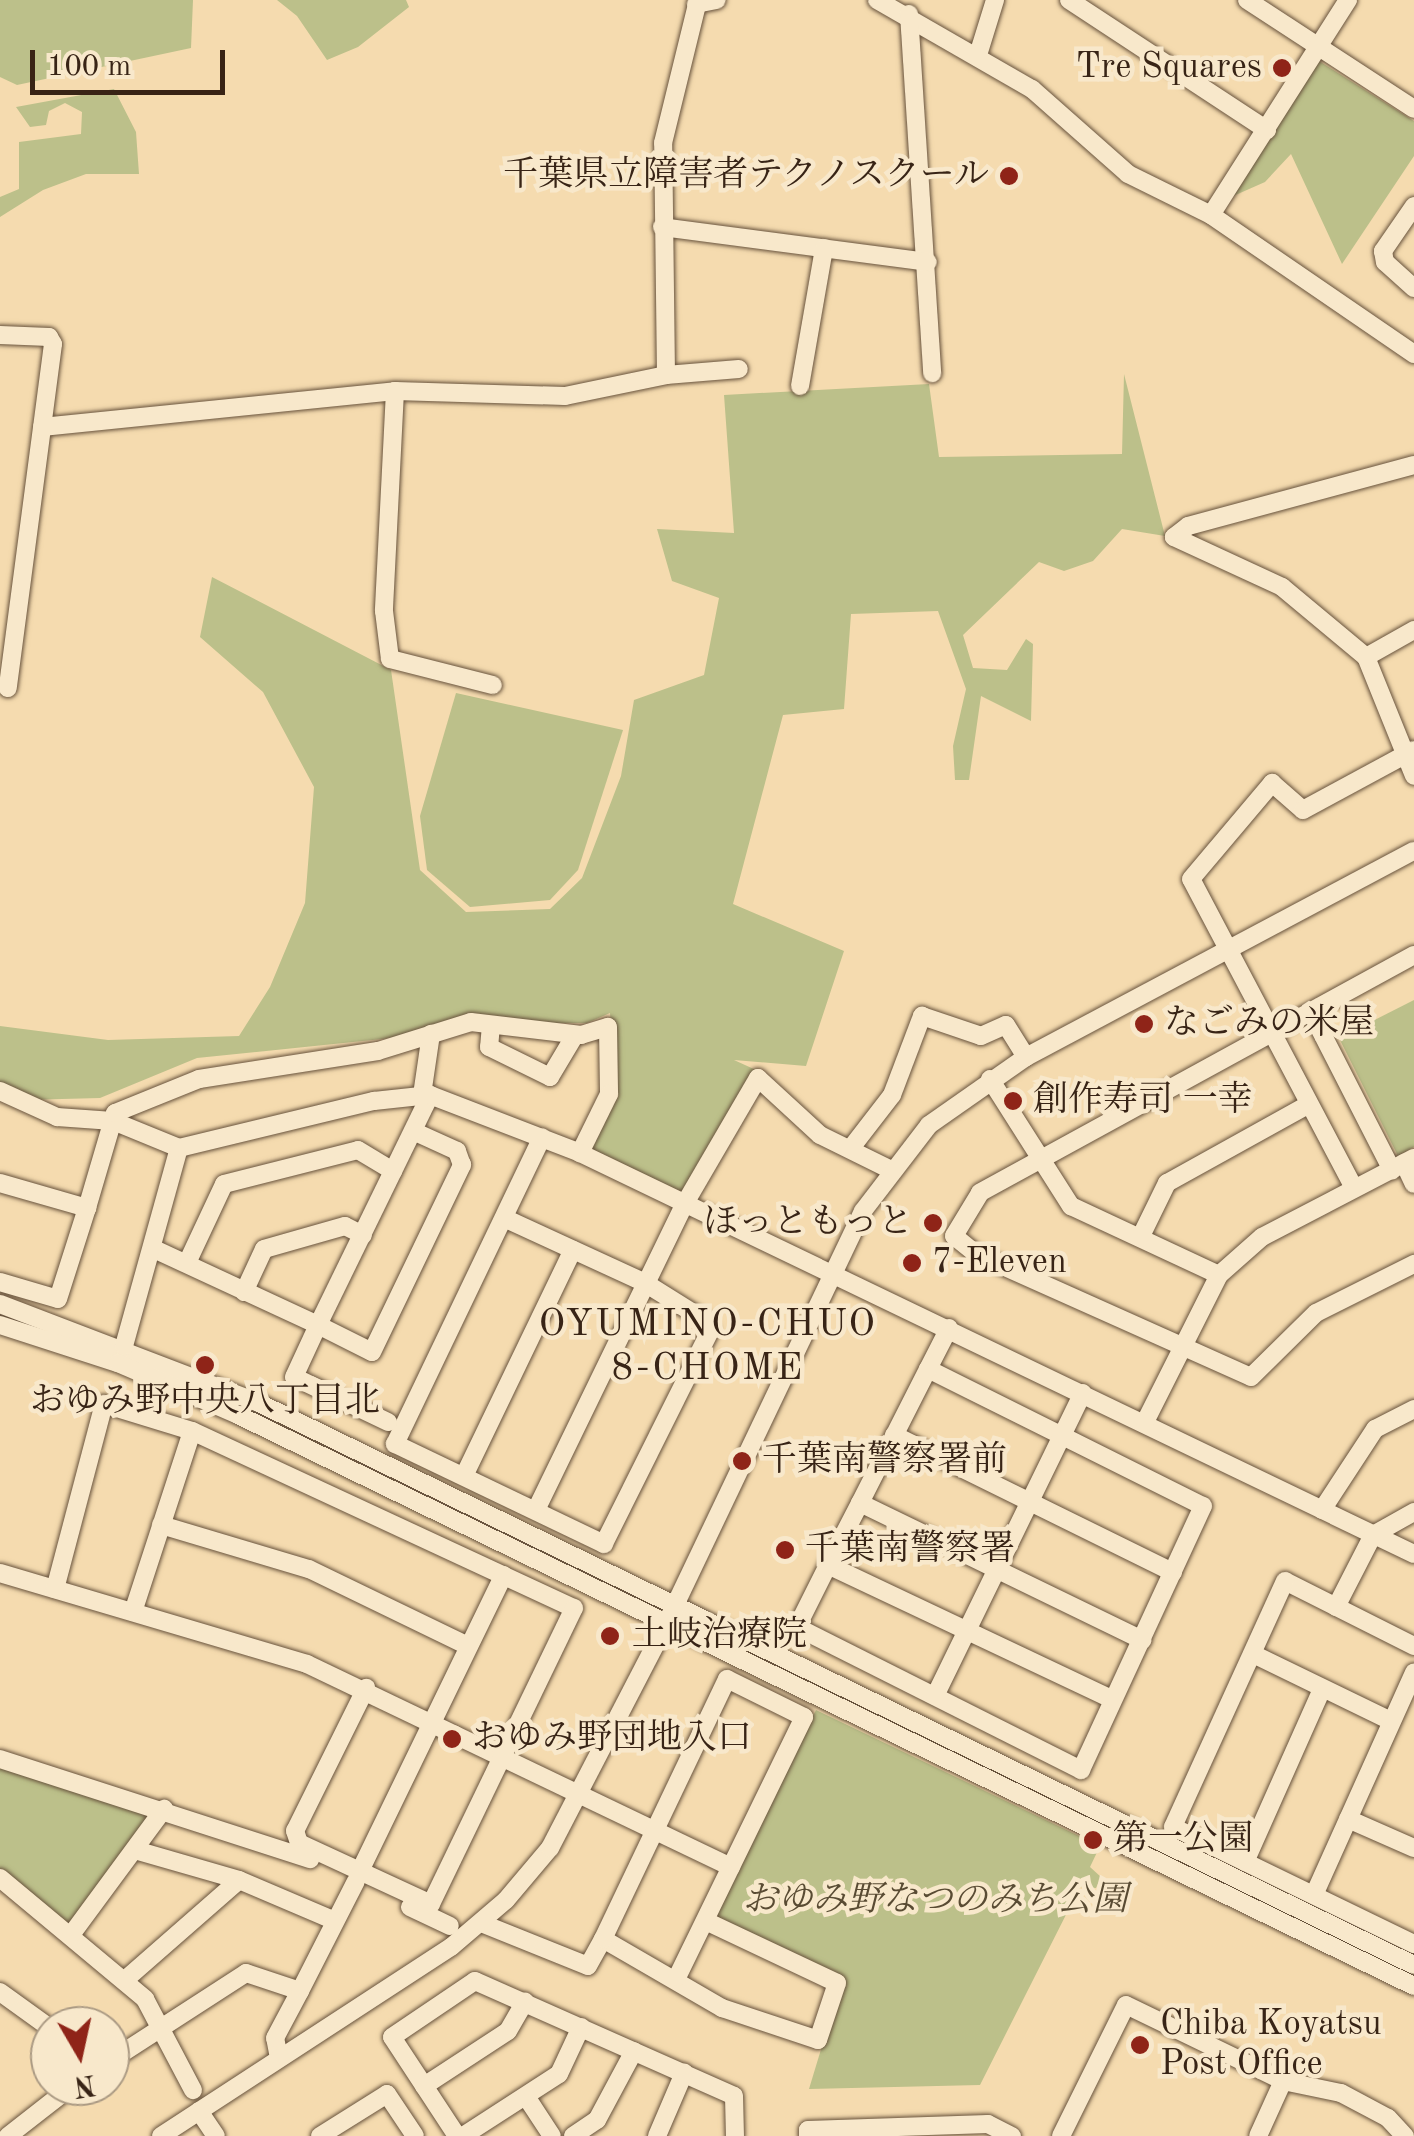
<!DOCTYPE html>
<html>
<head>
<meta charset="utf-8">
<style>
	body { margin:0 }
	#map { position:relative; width:1414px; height:2136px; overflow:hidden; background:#f5dbaf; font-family:"Old Standard TT","Noto Serif JP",serif }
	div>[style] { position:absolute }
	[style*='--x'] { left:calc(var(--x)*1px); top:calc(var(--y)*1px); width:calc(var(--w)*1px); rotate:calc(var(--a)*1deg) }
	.green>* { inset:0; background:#bcc08a }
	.roads { filter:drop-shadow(0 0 2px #67523c) drop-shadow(0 0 2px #67523c) }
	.minor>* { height:18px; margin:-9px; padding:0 9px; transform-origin:9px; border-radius:9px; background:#f8e8cb }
	.dots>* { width:28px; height:28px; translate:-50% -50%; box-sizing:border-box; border:5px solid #f8e8cb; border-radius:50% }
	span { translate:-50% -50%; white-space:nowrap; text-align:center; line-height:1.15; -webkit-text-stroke:9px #f8e8cb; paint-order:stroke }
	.poi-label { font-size:35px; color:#382416 }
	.right { translate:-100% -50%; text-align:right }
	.left { translate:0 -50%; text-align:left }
	.park-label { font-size:35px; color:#594b33; font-style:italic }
	.neighbourhood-label { font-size:38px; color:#382416; letter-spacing:2.5px }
	.north { position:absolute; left:30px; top:2006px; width:100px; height:100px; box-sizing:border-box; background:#f8e8cb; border:2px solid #ab9a83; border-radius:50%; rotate:171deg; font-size:28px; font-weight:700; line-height:40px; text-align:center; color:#382416 }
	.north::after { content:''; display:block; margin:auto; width:35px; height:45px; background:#8f2418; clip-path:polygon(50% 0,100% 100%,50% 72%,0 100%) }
	.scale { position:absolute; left:30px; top:50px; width:195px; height:45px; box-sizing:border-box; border:5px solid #382416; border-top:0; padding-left:12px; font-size:30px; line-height:35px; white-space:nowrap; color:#382416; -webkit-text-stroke:8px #f8e8cb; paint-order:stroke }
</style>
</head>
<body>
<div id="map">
	<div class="green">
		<div style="clip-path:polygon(0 0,193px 0,191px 48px,17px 85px,0 77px)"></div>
		<div style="clip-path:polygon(277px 0,406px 0,409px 7px,358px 47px,327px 60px,297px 16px)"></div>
		<div style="clip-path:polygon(1319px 61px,1414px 121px,1414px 156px,1342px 264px,1291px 154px,1265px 182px,1231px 197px)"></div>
		<div style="clip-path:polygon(114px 89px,136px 132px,139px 174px,86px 174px,43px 190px,0 217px,0 197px,19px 189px,19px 142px,81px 134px,82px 112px,65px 103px,49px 111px,46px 125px,30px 127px,16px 107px)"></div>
		<div style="clip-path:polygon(1124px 374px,1165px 536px,1122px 529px,1093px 561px,1064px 571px,1039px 562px,963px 635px,973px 668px,1007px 670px,1026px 639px,1033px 644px,1031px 721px,981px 696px,969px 780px,955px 780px,953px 746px,966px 689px,938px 611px,851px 614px,844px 709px,783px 715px,733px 904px,844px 951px,806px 1066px,734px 1060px,756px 1070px,685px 1194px,588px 1147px,616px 1091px,610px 1013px,587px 1023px,538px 1023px,197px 1058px,100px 1098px,24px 1100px,0 1086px,0 1026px,108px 1040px,239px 1036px,270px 987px,305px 903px,314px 787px,263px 692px,200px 637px,212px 577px,391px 670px,420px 870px,466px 912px,550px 909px,582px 878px,621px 776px,634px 700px,704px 675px,719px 598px,672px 581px,657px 529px,734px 533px,724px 395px,929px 384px,939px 457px,1122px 454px)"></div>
		<div style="clip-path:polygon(456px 693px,623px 730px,578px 870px,550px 900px,470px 907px,427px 870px,420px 816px)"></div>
		<div style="clip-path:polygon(1414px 1000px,1414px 1147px,1398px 1156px,1339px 1038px)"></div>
		<div style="clip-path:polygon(816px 1710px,1100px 1846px,1090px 1867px,1101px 1877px,1096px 1888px,1080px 1887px,980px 2085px,809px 2089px,842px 1980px,713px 1919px)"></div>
		<div style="clip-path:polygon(0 1762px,156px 1813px,67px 1929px,0 1875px)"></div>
	</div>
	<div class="roads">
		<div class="minor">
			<div style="--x:877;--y:0;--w:179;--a:29.9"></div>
			<div style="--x:1032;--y:89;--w:128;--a:41.5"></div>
			<div style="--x:1128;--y:174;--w:93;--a:26.3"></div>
			<div style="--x:1211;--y:215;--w:246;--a:34.4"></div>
			<div style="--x:1069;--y:0;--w:237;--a:33.3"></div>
			<div style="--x:1247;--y:0;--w:199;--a:33.1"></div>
			<div style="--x:696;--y:4;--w:21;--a:-11"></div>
			<div style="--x:909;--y:14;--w:360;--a:86.3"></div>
			<div style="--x:978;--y:55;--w:58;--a:-72.8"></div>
			<div style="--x:1414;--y:206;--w:55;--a:124.6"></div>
			<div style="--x:1383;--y:251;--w:11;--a:80"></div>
			<div style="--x:1385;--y:262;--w:39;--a:42"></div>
			<div style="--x:1211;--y:215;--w:255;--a:-57.5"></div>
			<div style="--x:662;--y:227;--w:268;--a:7.5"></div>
			<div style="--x:0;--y:335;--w:49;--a:2.3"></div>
			<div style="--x:49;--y:337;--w:8;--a:60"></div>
			<div style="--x:53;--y:344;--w:347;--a:97.5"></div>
			<div style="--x:666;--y:375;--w:232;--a:-90.7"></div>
			<div style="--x:663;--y:143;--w:147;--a:-76.2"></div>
			<div style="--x:800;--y:386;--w:140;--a:-80.1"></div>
			<div style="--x:395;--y:391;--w:220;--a:92.9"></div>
			<div style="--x:384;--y:611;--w:48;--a:82.9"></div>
			<div style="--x:390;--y:659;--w:106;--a:14.2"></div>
			<div style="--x:42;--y:427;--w:355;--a:-5.8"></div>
			<div style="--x:395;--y:391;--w:170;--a:1.7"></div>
			<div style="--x:565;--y:396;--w:103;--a:-11.7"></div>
			<div style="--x:666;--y:375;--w:73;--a:-4.7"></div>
			<div style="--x:1414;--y:465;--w:234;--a:164.9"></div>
			<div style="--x:1188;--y:526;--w:18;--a:142"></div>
			<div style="--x:1174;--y:537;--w:119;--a:24.8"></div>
			<div style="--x:1282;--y:587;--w:109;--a:39.8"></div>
			<div style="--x:1366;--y:657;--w:128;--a:68"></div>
			<div style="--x:1366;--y:657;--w:55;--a:-29.4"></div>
			<div style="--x:1414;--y:955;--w:495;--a:151.3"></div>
			<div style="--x:980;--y:1193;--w:50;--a:121.2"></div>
			<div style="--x:954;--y:1236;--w:28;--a:39"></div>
			<div style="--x:976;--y:1254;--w:301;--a:24.1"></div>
			<div style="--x:1251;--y:1377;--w:91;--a:-44.6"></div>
			<div style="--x:1316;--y:1313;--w:110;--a:-26.6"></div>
			<div style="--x:1311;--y:1012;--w:178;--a:62.9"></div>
			<div style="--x:491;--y:1025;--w:22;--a:95"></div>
			<div style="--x:489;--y:1047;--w:68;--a:26.2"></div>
			<div style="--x:550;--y:1077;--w:49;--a:-59.2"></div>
			<div style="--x:990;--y:1079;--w:151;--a:57.5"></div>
			<div style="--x:1071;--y:1206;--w:163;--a:25"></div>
			<div style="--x:0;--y:1091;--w:63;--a:24.5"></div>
			<div style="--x:57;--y:1117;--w:56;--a:4.1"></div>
			<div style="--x:113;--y:1121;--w:71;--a:22.2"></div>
			<div style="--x:422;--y:1095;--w:62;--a:-81.6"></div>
			<div style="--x:851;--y:1148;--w:67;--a:-52.3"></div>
			<div style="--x:892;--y:1095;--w:85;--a:-69.2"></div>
			<div style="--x:922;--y:1016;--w:62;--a:18.7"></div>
			<div style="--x:981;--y:1036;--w:27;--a:-24"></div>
			<div style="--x:1006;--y:1025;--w:38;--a:58"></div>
			<div style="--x:1404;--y:1163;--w:23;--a:65"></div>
			<div style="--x:0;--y:1183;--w:91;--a:16"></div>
			<div style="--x:87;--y:1208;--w:99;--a:-73.6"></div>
			<div style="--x:115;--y:1113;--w:91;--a:-22"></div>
			<div style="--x:199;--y:1079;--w:181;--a:-8.9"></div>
			<div style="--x:378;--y:1051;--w:97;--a:-17.3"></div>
			<div style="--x:471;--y:1022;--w:111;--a:6.7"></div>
			<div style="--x:581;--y:1035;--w:28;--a:-17"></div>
			<div style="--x:608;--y:1027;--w:67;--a:89.1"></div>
			<div style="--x:609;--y:1094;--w:66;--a:116.2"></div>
			<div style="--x:1354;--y:1188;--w:349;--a:-117.8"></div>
			<div style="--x:1191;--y:879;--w:126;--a:-49.8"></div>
			<div style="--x:1272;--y:783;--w:41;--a:41.1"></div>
			<div style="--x:1303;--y:810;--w:126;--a:-28.4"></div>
			<div style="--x:504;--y:1218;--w:155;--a:24.7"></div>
			<div style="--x:645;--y:1283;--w:72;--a:31.9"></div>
			<div style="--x:706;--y:1321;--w:11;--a:68"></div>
			<div style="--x:710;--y:1331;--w:238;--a:116.5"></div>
			<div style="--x:604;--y:1544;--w:232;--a:-154.4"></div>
			<div style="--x:395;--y:1444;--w:340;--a:-64.4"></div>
			<div style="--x:1142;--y:1234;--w:57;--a:-63.9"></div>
			<div style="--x:1167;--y:1183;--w:161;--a:-29"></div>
			<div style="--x:154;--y:1249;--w:181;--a:24.9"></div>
			<div style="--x:318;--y:1325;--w:256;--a:-64"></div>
			<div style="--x:187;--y:1263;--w:87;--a:-64.9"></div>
			<div style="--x:224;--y:1184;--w:138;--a:-14.2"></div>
			<div style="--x:358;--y:1150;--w:41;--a:31"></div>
			<div style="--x:0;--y:1282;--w:60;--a:16.3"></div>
			<div style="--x:58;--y:1299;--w:96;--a:-72.3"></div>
			<div style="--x:244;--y:1292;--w:47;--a:-65.1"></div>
			<div style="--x:264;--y:1249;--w:84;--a:-15.9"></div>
			<div style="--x:345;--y:1226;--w:20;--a:27"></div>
			<div style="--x:0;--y:1304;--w:277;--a:20.9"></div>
			<div style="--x:259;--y:1403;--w:1284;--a:25.95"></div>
			<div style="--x:0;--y:1325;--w:124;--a:17.9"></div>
			<div style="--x:118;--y:1363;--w:131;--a:23.4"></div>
			<div style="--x:238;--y:1415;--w:1307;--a:25.9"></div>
			<div style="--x:124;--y:1346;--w:205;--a:-74.5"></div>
			<div style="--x:179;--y:1148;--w:201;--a:-13.6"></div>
			<div style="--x:374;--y:1101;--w:56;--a:-6.1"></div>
			<div style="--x:430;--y:1095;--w:161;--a:21.1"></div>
			<div style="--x:580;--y:1153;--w:925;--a:25.68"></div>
			<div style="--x:928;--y:1369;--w:307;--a:26.5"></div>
			<div style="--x:1203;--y:1506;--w:291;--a:114.8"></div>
			<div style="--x:1081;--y:1770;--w:318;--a:-153.3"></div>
			<div style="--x:797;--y:1627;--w:69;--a:-63.4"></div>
			<div style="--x:828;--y:1565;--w:70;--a:-62.7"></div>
			<div style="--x:860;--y:1503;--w:150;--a:-63.1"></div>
			<div style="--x:928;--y:1369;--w:46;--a:-62.9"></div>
			<div style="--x:388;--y:1422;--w:104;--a:-154.4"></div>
			<div style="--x:294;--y:1377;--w:57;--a:-65.2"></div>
			<div style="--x:318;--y:1325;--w:60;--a:26.6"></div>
			<div style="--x:372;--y:1352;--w:208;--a:-64.3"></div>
			<div style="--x:462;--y:1165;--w:15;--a:-110"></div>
			<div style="--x:457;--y:1151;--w:48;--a:-155.6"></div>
			<div style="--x:1145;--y:1422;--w:165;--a:-63.3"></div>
			<div style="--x:1219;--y:1275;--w:57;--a:-41.5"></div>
			<div style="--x:1262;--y:1237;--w:171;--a:-27.5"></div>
			<div style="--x:894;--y:1435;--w:311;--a:26.2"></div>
			<div style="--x:464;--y:1476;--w:251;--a:-64.3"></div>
			<div style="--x:860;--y:1503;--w:314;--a:25.9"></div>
			<div style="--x:536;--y:1510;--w:339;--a:-64.1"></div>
			<div style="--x:684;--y:1205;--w:147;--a:-59.8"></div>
			<div style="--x:758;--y:1078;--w:84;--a:42.6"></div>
			<div style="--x:820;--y:1135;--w:79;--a:26.2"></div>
			<div style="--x:1322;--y:1510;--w:97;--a:-56.8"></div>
			<div style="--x:1375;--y:1429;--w:44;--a:-27.1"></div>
			<div style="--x:161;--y:1525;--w:154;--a:16.6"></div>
			<div style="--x:309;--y:1569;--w:177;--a:25.8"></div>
			<div style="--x:828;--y:1565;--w:315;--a:25.3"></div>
			<div style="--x:0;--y:1573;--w:320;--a:16.5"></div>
			<div style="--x:307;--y:1664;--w:470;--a:25.6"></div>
			<div style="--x:55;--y:1589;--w:191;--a:-75.2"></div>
			<div style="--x:104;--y:1404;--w:92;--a:17.1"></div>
			<div style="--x:192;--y:1431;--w:421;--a:24.9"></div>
			<div style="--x:574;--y:1608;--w:329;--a:115.8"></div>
			<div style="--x:431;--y:1904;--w:145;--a:-155.2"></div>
			<div style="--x:299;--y:1843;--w:13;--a:-108"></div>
			<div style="--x:295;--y:1831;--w:160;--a:-63.6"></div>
			<div style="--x:1336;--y:1607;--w:81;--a:-62.8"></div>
			<div style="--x:1373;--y:1535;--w:47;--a:-29.3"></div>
			<div style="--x:133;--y:1612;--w:190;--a:-71.9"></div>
			<div style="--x:1414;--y:1646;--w:144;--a:-153.3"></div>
			<div style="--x:1285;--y:1581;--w:270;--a:114.5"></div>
			<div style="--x:1173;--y:1827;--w:268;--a:25.9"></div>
			<div style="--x:1253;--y:1654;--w:153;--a:25.9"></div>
			<div style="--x:935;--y:1696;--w:337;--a:-64"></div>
			<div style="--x:0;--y:1759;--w:326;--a:17.9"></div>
			<div style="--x:1348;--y:1819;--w:72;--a:23.7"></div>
			<div style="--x:135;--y:1850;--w:108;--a:16.1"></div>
			<div style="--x:239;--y:1880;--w:104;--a:23.1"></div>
			<div style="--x:1245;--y:1862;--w:189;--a:-66"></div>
			<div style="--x:360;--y:1871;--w:329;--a:-64.1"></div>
			<div style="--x:0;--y:1878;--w:189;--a:39.8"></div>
			<div style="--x:145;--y:1999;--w:103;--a:62.2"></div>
			<div style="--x:1314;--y:1895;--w:244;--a:-65.8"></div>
			<div style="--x:410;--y:1907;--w:44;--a:25.4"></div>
			<div style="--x:481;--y:1923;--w:115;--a:21.9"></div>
			<div style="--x:588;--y:1966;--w:31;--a:-61"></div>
			<div style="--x:603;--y:1939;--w:138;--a:30.1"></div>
			<div style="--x:722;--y:2008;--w:101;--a:18.4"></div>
			<div style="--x:818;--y:2040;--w:60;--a:-71.6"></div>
			<div style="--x:837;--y:1983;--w:145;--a:-154.7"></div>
			<div style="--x:71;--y:1935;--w:157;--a:-53.6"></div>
			<div style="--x:603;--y:1939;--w:288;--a:-64.5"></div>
			<div style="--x:727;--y:1679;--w:86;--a:26.3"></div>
			<div style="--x:804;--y:1717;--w:289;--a:116"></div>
			<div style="--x:126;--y:1979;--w:150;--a:-41.2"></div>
			<div style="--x:0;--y:1992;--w:62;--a:35.8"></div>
			<div style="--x:279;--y:2058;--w:20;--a:-101"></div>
			<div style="--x:275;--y:2038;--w:53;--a:-62"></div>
			<div style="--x:110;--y:2061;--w:162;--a:-32.9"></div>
			<div style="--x:246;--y:1973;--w:57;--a:18.4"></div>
			<div style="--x:300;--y:1991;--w:123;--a:-63"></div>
			<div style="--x:1283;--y:2081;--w:59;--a:11.7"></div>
			<div style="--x:1341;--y:2093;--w:53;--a:28"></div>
			<div style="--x:1388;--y:2118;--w:25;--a:47"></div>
			<div style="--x:424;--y:2086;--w:100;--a:-33.2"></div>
			<div style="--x:508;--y:2031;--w:34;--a:-60"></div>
			<div style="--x:527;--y:2098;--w:45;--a:56.7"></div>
			<div style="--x:199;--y:2111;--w:30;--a:56"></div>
			<div style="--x:8;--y:2136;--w:81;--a:-38"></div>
			<div style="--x:161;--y:2136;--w:346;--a:-33.1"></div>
			<div style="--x:451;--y:1947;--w:72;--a:-40.5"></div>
			<div style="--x:506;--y:1900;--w:68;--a:-49.8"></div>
			<div style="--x:550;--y:1848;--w:254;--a:-62.6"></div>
			<div style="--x:667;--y:1622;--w:455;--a:-64.5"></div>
			<div style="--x:863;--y:1211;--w:108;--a:-52.5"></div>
			<div style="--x:929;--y:1125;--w:118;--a:-35"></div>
			<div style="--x:1026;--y:1057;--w:439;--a:-28"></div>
			<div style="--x:320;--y:2136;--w:79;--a:-32.1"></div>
			<div style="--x:387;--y:2094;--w:50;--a:56.3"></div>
			<div style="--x:457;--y:2136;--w:118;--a:-123.3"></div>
			<div style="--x:392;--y:2037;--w:100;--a:-34"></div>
			<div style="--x:475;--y:1981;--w:283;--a:23.9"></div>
			<div style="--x:734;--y:2096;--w:40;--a:88.6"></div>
			<div style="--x:463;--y:2136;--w:114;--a:-32.9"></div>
			<div style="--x:559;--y:2074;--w:52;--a:-64.9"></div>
			<div style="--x:573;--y:2136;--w:29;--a:-34"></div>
			<div style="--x:597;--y:2120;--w:78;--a:-61.8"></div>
			<div style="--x:657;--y:2136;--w:69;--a:-66.8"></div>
			<div style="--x:808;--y:2136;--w:6;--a:-90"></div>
			<div style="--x:808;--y:2130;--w:180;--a:-1.9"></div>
			<div style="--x:988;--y:2124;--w:27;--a:27"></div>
			<div style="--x:1061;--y:2136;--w:146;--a:-63.6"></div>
			<div style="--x:1126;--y:2005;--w:174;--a:25.8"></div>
			<div style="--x:1283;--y:2081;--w:60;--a:114.4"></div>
		</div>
	</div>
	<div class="dots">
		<div style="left:1282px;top:68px;background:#8f2418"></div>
		<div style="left:1009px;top:176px;background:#8f2418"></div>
		<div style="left:1144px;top:1024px;background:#8f2418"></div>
		<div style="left:1013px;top:1101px;background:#8f2418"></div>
		<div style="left:933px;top:1223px;background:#8f2418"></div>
		<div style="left:912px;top:1263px;background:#8f2418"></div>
		<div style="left:205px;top:1365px;background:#8f2418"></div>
		<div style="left:742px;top:1461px;background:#8f2418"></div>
		<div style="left:785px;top:1550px;background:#8f2418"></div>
		<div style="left:610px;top:1636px;background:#8f2418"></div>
		<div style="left:452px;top:1739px;background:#8f2418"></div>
		<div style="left:1093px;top:1840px;background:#8f2418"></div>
		<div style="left:1140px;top:2045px;background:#8f2418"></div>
	</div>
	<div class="poi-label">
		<span class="right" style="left:1262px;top:68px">Tre Squares</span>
		<span class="right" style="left:989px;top:176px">千葉県立障害者テクノスクール</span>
		<span class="left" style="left:1164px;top:1024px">なごみの米屋</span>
		<span class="left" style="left:1033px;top:1101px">創作寿司 一幸</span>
		<span class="right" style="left:913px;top:1223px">ほっともっと</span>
		<span class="left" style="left:932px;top:1263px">7-Eleven</span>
		<span style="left:205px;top:1402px">おゆみ野中央八丁目北</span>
		<span class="left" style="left:762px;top:1461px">千葉南警察署前</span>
		<span class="left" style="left:805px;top:1550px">千葉南警察署</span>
		<span class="left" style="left:632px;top:1636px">土岐治療院</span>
		<span class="left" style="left:472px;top:1739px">おゆみ野団地入口</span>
		<span class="left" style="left:1113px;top:1840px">第一公園</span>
		<span class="left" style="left:1160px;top:2045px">Chiba Koyatsu<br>Post Office</span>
	</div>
	<div class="park-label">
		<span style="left:935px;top:1901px">おゆみ野なつのみち公園</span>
	</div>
	<div class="neighbourhood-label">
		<span style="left:708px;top:1348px">OYUMINO-CHUO<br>8-CHOME</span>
	</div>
	<div class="north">N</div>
	<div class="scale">100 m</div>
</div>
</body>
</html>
